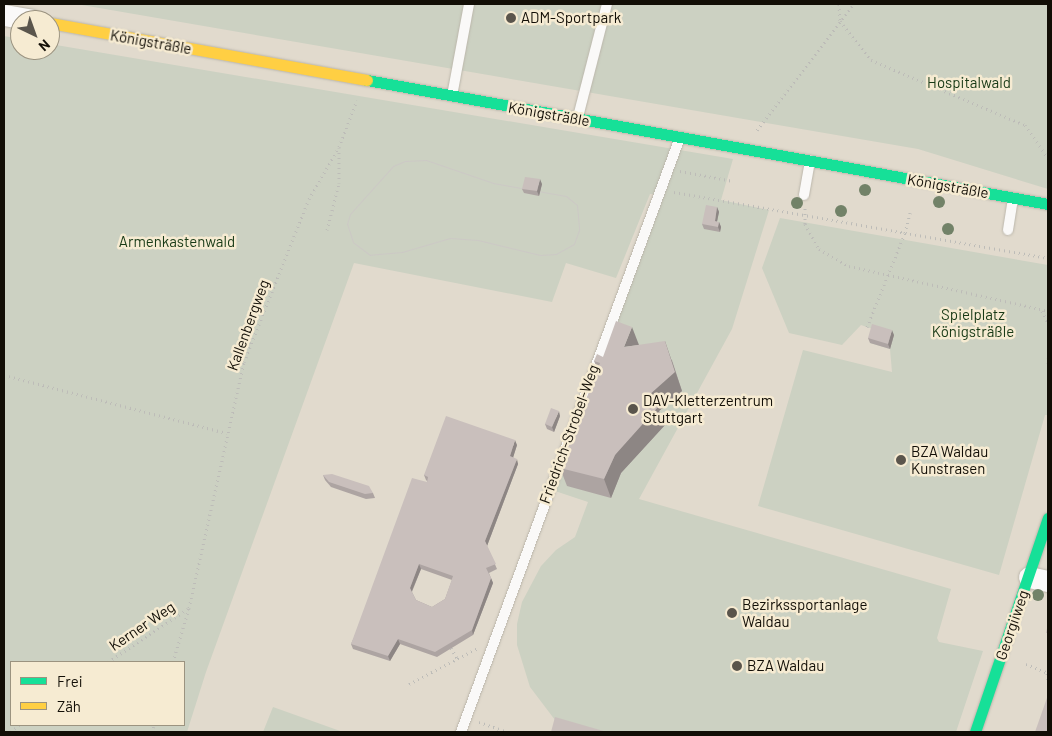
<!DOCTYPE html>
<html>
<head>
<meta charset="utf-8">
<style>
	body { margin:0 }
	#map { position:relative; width:1052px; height:736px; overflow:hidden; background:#e1dacd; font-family:Barlow,sans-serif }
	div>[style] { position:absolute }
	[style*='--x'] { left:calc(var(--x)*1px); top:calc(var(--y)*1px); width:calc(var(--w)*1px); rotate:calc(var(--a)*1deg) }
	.green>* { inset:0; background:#ccd1c2 }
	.path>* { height:3px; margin-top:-1.5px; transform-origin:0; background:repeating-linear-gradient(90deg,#bdbcb8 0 1px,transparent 0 5px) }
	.roads { filter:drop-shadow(0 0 1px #bbb6ab) drop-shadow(0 0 1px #bbb6ab) }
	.lane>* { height:10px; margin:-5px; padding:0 5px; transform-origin:5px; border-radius:5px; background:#faf9f8 }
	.street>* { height:21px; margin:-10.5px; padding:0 10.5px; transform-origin:10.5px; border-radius:10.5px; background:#faf9f8 }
	.fast>* { height:11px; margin:-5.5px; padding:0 5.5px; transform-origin:5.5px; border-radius:5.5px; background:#16e098 }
	.slow>* { height:11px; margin:-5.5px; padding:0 5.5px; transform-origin:5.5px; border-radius:5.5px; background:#ffcf43 }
	.tram>* { height:1px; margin:-0.5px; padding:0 0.5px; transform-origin:0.5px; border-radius:0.5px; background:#ccc9c5 }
	.trees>* { width:12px; height:12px; margin:-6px; border-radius:50%; background:#728268 }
	.wall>* { inset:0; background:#ada4a2 }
	.shaded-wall>* { inset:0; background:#8d8684 }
	.building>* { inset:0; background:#c9bfbc }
	.dots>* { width:14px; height:14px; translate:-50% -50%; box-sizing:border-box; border:2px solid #f6ebd2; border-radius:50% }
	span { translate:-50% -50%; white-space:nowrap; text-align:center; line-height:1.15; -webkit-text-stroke:5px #f6ebd2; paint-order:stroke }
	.poi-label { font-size:15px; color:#120e06 }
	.left { translate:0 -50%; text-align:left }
	.street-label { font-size:15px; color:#120e06 }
	.park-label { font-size:15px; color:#183a16 }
	.frame { position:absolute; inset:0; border:5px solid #120e06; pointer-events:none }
	.legend { position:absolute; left:10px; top:661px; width:175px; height:65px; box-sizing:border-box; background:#f6ebd2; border:1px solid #9b9380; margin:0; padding:6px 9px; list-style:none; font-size:15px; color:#120e06 }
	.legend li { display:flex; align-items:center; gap:10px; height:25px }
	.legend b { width:25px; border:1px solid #9b9380 }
	.north { position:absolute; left:10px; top:10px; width:50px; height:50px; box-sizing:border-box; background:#f6ebd2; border:1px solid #9b9380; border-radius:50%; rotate:138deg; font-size:14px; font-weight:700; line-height:20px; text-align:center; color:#120e06 }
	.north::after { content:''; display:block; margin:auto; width:18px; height:22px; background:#5a554c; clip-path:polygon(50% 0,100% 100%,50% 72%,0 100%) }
</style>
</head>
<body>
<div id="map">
	<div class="green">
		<div style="clip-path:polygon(76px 4px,1048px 4px,1048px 189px,918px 149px)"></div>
		<div style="clip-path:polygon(evenodd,4px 36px,20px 39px,20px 50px,50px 50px,50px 44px,733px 159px,721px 200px,769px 210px,732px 329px,639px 499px,951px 589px,937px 638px,939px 642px,983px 651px,956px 732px,559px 732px,555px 720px,530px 687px,517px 645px,517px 624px,522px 602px,541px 566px,556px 550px,575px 537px,588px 502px,549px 489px,656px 194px,650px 194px,616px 278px,566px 263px,552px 302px,354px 263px,206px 672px,187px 732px,4px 732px,4px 36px,11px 662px,184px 662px,184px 725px,11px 725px,11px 662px)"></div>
		<div style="clip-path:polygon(780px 218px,1048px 265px,1048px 415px,1045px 415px,999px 575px,758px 506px,803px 350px,892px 372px,890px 349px,870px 343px,873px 329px,861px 325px,842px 345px,789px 333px,762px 268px)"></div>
		<div style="clip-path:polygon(273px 707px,343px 732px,263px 732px)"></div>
	</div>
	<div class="path">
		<div style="--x:839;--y:4;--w:17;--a:87"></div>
		<div style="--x:840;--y:21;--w:50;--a:51.5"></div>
		<div style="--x:871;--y:60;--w:167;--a:22.9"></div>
		<div style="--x:1025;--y:125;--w:40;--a:55.1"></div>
		<div style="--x:757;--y:130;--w:159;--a:-52.4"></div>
		<div style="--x:680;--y:171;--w:54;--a:10.7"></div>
		<div style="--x:674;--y:192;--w:380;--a:10"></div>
		<div style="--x:805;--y:208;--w:16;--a:90"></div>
		<div style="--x:805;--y:224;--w:29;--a:61"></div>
		<div style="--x:819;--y:249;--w:34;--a:30"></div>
		<div style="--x:849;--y:266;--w:204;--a:12.7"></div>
		<div style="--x:327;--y:230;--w:49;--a:-75.7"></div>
		<div style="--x:339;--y:183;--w:35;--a:-90"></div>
		<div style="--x:1042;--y:311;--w:13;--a:63"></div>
		<div style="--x:867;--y:327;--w:101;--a:-68"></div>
		<div style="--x:905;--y:233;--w:21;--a:-76"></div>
		<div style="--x:1048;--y:358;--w:6;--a:90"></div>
		<div style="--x:4;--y:375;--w:230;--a:14.6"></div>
		<div style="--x:451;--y:648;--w:12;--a:59"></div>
		<div style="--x:108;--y:662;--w:97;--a:-33.7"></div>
		<div style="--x:173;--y:662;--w:56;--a:-73.5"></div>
		<div style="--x:189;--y:608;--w:252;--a:-77.4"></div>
		<div style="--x:244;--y:362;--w:175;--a:-68.3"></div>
		<div style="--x:309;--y:199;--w:60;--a:-60"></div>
		<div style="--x:339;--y:147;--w:50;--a:-69"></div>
		<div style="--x:1026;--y:664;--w:24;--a:22"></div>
		<div style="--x:1047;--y:673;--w:8;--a:83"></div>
		<div style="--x:409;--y:684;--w:78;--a:-27.6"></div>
		<div style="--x:479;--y:722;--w:31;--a:19"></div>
		<div style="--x:11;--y:732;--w:11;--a:-41"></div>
		<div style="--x:151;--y:732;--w:8;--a:-67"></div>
	</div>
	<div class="roads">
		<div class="lane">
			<div style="--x:452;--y:96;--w:94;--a:-79.5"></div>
			<div style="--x:578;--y:117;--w:117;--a:-75.6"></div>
			<div style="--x:804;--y:195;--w:35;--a:-80"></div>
			<div style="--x:1008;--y:230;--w:32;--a:-81"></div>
			<div style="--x:461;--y:732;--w:631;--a:-69.78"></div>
		</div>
		<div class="street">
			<div style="--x:4;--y:15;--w:28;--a:10"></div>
			<div style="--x:1029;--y:577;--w:19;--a:12"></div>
		</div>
		<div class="fast">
			<div style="--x:367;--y:80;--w:692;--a:10.32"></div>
			<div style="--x:975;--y:732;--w:226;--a:-71.2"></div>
		</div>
		<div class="slow">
			<div style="--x:50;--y:23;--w:322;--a:10.2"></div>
		</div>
	</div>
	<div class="tram">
		<div style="--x:426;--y:160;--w:71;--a:18.9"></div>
		<div style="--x:493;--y:183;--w:74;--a:10.1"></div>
		<div style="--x:566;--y:196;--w:14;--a:39"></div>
		<div style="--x:577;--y:205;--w:25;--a:85"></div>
		<div style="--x:579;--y:230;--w:15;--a:110"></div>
		<div style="--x:574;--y:244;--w:21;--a:151"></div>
		<div style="--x:556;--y:254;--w:16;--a:176"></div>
		<div style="--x:540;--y:255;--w:64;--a:-166.4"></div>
		<div style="--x:478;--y:240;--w:28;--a:-176"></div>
		<div style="--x:450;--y:238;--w:50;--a:163.7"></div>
		<div style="--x:402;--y:252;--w:32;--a:175"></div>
		<div style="--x:370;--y:255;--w:21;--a:-143"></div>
		<div style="--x:353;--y:242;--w:19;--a:-108"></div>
		<div style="--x:347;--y:224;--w:10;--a:-73"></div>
		<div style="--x:350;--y:214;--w:64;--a:-48.1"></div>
		<div style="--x:393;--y:166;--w:13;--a:-23"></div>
		<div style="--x:405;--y:161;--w:21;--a:-3"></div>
	</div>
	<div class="trees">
		<div style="left:865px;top:190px"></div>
		<div style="left:939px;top:202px"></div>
		<div style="left:797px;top:203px"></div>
		<div style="left:841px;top:211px"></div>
		<div style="left:948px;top:229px"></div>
		<div style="left:1038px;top:595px"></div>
	</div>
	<div class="wall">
		<div style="clip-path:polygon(542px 184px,539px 196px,524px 193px,522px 189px)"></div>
		<div style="clip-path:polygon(717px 207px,719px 212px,717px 222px,719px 222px,721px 227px,720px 232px,704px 229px,702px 224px)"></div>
		<div style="clip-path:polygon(894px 335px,890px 349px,870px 343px,868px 338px)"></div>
		<div style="clip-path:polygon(639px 345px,672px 360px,682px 391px,659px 411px,665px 425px,621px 473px,611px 498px,567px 486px,560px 468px,598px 370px,594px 361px,603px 357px)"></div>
		<div style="clip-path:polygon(560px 416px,554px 432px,547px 429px,545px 424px)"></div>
		<div style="clip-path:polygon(evenodd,517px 445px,513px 457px,518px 464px,487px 546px,497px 569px,489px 573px,493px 583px,473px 635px,437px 657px,400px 644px,390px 661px,353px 649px,351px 644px,427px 482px,427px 481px,426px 480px,424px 475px,517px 445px,421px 569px,452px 580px,445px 599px,432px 607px,416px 600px,412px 592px,421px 569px)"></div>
		<div style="clip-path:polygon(323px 475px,373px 493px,375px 498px,366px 499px,331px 487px,325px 480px)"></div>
	</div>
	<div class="shaded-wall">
		<div style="clip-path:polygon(540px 179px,542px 184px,539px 196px,537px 191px)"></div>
		<div style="clip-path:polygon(717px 207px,719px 212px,716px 226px,715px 221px)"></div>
		<div style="clip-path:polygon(719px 222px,721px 227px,720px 232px,718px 227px)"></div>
		<div style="clip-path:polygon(632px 327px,639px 345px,624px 347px)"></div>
		<div style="clip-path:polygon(892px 330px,894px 335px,890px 349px,888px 344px)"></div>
		<div style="clip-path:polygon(665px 341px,682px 391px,659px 411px,665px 425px,621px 473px,611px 498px,604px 479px,615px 455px,648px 396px)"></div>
		<div style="clip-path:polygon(559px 411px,560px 416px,554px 432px,552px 427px)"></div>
		<div style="clip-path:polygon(515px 440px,517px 445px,512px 461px,510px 456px)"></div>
		<div style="clip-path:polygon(517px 459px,518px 464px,487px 546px,485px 541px)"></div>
		<div style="clip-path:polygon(419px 564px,421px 569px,411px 593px,410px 588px)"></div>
		<div style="clip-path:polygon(491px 578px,493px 583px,473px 635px,472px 630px)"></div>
		<div style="clip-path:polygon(398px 639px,400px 644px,390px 661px,388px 656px)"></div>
	</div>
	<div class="building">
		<div style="clip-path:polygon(525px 177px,540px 179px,537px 191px,522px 189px)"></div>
		<div style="clip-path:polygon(706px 205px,717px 207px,715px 221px,719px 222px,718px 227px,702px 224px)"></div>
		<div style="clip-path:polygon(616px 321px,632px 327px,624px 347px,665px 341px,675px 372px,648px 396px,658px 407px,615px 455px,604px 479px,560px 468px,600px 363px,594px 361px,597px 354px,603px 357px)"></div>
		<div style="clip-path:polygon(872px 324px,892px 330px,888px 344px,868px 338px)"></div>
		<div style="clip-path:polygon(551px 408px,559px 411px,552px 427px,545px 424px)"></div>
		<div style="clip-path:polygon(evenodd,446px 416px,515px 440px,510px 456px,517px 459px,485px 541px,496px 564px,486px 568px,491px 578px,472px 630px,435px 652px,398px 639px,388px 656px,351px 644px,412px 478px,427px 482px,428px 477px,424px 475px,446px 416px,419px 564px,453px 576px,445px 599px,432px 607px,416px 600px,410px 588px,419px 564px)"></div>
		<div style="clip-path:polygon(332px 474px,369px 486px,373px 493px,365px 494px,329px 482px,323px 475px)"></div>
		<div style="clip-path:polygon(1048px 624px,1048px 633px,1046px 633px)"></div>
		<div style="clip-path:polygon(1048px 695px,1048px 732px,1035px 732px)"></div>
		<div style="clip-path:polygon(555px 717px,607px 732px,551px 732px)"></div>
	</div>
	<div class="dots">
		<div style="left:511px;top:18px;background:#5a554c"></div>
		<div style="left:633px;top:409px;background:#5a554c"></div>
		<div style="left:901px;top:460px;background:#5a554c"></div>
		<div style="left:732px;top:613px;background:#5a554c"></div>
		<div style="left:737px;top:666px;background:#5a554c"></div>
	</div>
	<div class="poi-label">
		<span class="left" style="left:521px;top:18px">ADM-Sportpark</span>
		<span class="left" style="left:643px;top:409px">DAV-Kletterzentrum<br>Stuttgart</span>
		<span class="left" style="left:911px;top:460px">BZA Waldau<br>Kunstrasen</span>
		<span class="left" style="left:742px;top:613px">Bezirkssportanlage<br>Waldau</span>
		<span class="left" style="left:747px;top:666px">BZA Waldau</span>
	</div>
	<div class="street-label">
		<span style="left:151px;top:42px;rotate:10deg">Königsträßle</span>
		<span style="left:549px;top:114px;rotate:10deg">Königsträßle</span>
		<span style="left:948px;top:186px;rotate:10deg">Königsträßle</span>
		<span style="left:248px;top:325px;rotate:-70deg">Kallenbergweg</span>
		<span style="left:569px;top:434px;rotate:-70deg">Friedrich-Strobel-Weg</span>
		<span style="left:1012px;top:625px;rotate:-71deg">Georgiiweg</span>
		<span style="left:142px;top:626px;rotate:-34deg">Kerner Weg</span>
	</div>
	<div class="park-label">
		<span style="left:969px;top:83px">Hospitalwald</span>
		<span style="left:177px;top:242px">Armenkastenwald</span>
		<span style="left:973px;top:323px">Spielplatz<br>Königsträßle</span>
	</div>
	<div class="frame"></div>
	<ul class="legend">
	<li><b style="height:6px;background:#16e098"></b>Frei</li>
	<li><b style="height:6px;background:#ffcf43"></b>Zäh</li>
	</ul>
	<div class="north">N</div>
</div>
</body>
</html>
